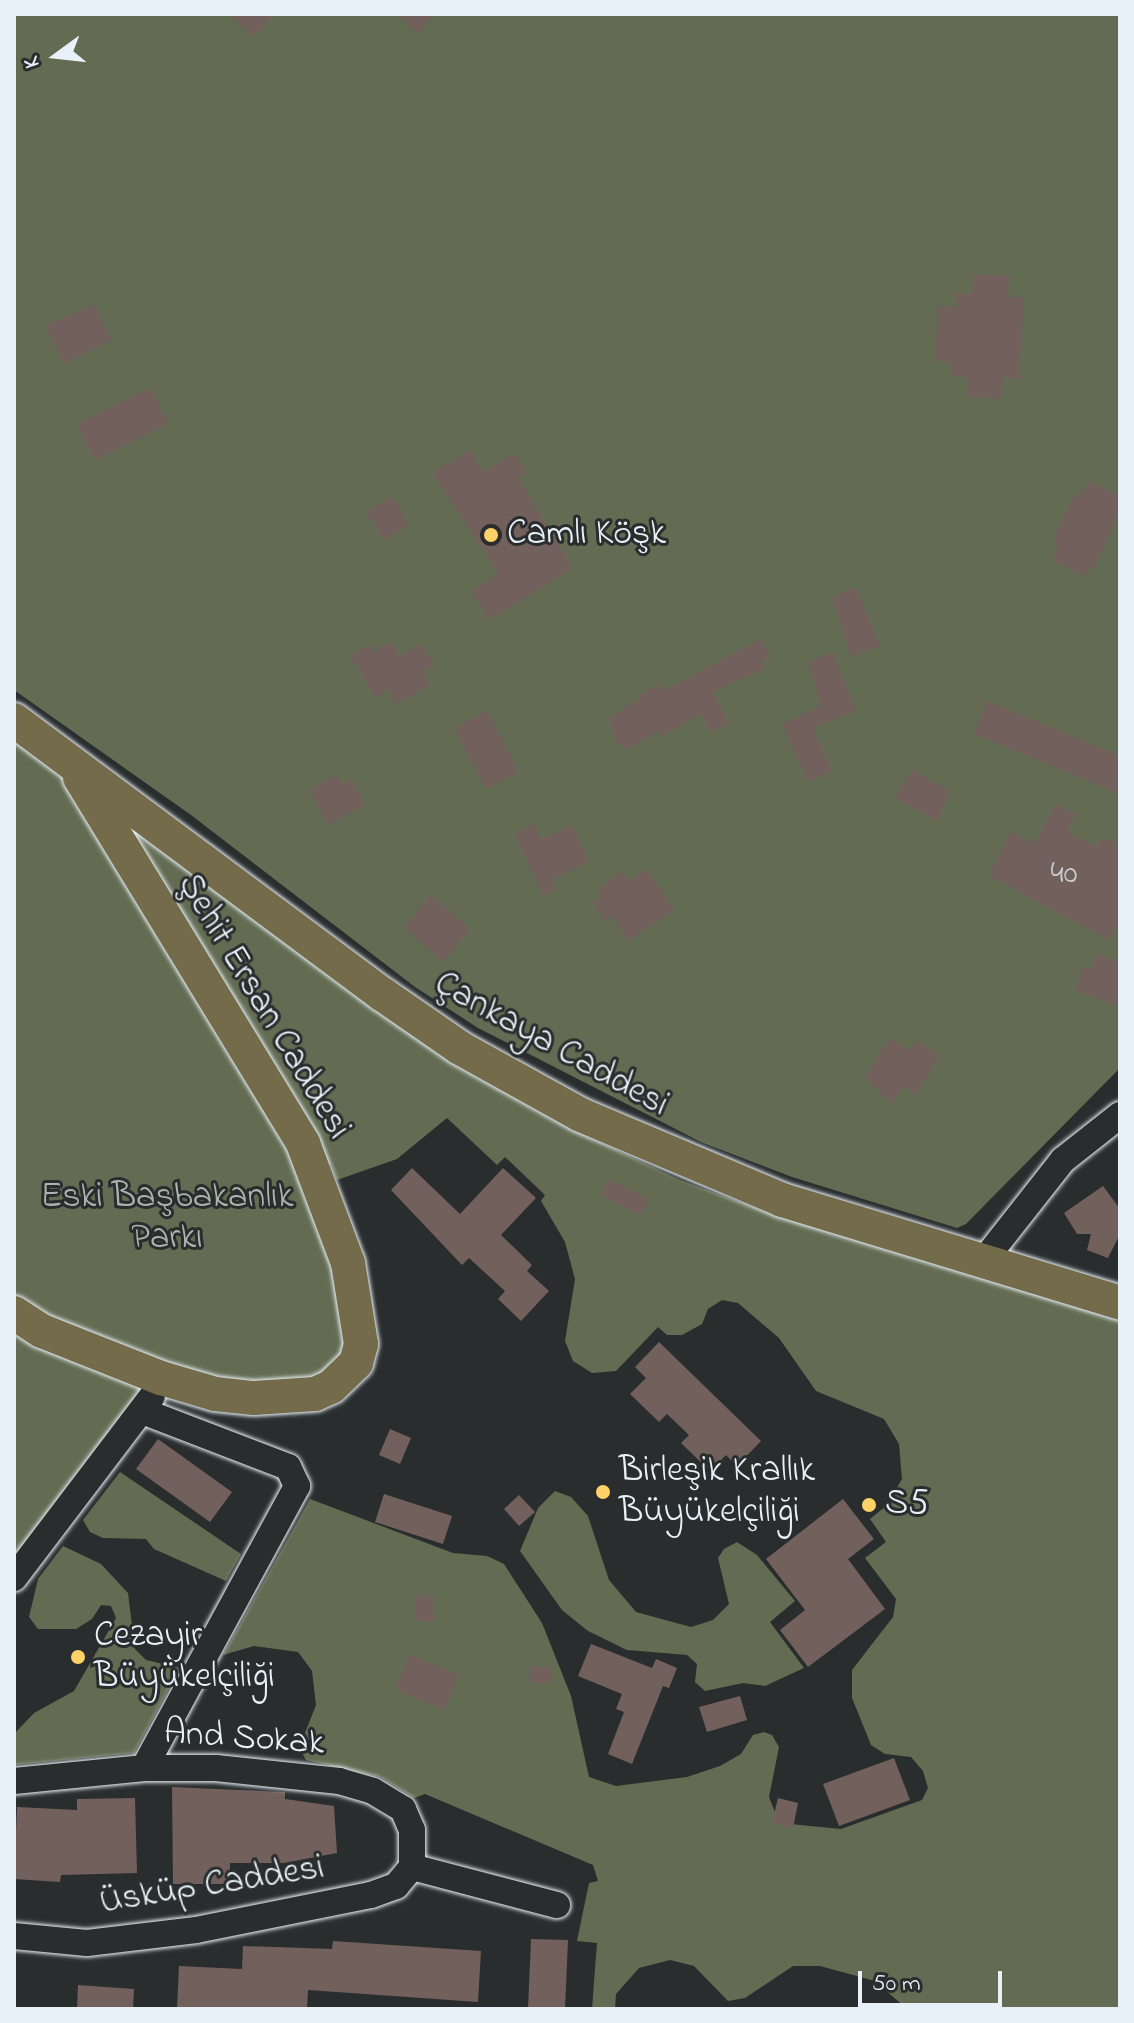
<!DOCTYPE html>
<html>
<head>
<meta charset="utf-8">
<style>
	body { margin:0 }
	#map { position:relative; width:1134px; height:2023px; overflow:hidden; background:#2a2d2e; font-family:"Indie Flower",sans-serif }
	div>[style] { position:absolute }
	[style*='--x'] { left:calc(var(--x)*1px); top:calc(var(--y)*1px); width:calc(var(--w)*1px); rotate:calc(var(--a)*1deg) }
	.green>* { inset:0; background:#636c52 }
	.building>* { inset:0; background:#72605c }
	.roads { filter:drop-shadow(0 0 2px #e8f1f8) drop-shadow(0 0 2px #e8f1f8) }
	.minor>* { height:26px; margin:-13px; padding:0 13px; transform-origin:13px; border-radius:13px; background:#2a2d2e }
	.major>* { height:34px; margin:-17px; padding:0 17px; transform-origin:17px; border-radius:17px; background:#746b4b }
	.dots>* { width:22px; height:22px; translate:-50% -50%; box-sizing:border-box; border:4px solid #2a2d2e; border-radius:50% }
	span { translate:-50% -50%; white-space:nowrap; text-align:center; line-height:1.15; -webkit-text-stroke:6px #2a2d2e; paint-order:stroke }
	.number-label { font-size:32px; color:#cacdd1 }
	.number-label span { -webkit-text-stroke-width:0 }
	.poi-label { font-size:36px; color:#e8f1f8 }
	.left { translate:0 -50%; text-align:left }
	.street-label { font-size:36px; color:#e8f1f8 }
	.park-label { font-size:36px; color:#acb5ad }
	.frame { position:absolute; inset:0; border:16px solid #e8f1f8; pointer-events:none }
	.north { position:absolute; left:16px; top:16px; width:80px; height:80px; -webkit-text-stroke:6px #2a2d2e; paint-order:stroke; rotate:255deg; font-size:22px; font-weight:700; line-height:32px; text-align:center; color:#e8f1f8 }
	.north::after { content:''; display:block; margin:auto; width:28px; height:36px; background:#e8f1f8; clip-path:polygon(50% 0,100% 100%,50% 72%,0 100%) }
	.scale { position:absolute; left:858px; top:1971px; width:144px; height:36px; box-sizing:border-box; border:4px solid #e8f1f8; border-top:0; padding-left:10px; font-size:24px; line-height:28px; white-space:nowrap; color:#e8f1f8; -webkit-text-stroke:6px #2a2d2e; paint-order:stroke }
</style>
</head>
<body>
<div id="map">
	<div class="green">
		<div style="clip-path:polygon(14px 14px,1120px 14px,1120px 1068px,966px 1224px,957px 1228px,792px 1177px,701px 1142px,478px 1028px,415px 987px,191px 815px,14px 690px)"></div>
		<div style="clip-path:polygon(14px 720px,473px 1075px,569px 1128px,680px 1180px,774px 1215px,1120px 1302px,1120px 2009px,907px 2009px,875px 1981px,820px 1966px,793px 1966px,745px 1998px,728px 2001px,694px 1966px,670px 1960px,639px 1968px,616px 1994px,615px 2009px,592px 2009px,597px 1943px,577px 1941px,589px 1883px,598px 1881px,593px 1865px,425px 1794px,414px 1798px,380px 1777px,306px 1760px,299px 1748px,316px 1705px,312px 1671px,298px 1652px,254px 1646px,223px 1655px,310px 1499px,453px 1553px,487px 1556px,504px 1564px,542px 1623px,571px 1696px,589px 1777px,616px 1786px,687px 1777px,720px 1766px,741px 1754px,753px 1735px,764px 1732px,772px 1735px,779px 1747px,769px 1797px,776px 1815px,790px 1824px,841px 1829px,922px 1800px,928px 1788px,923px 1771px,911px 1757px,885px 1754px,871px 1745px,852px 1698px,852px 1670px,893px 1617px,896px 1599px,865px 1558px,886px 1542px,870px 1519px,886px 1506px,902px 1479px,899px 1444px,884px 1419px,816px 1391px,779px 1338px,738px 1303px,722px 1300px,708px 1309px,702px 1324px,682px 1335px,667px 1335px,658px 1327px,616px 1371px,592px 1373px,573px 1361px,565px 1341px,575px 1279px,565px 1242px,541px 1201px,545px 1195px,505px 1157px,497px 1165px,447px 1118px,397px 1159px,337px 1180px,331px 1164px,314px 1171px,359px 1321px,331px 1387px,161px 1378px,14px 1578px)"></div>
		<div style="clip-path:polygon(120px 1472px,241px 1554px,226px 1581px,154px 1549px,146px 1539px,103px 1538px,90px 1532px,83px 1520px)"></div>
		<div style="clip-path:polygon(555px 1491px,571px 1497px,588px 1516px,609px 1580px,636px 1612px,691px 1627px,713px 1620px,729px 1604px,718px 1558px,724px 1549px,737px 1542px,757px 1555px,795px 1601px,770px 1622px,804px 1668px,765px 1686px,743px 1683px,705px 1691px,695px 1682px,697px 1664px,687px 1655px,627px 1650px,588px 1631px,562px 1610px,520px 1551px,538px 1508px)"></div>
		<div style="clip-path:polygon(63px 1546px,101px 1564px,128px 1593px,135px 1649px,146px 1660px,180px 1668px,134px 1753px,14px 1765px,14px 1734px,34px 1713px,74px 1691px,116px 1618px,111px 1606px,101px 1605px,92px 1619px,76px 1629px,38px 1629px,29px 1617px,38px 1579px)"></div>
	</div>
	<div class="building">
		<div style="clip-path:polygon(229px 14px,275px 14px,253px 37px)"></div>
		<div style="clip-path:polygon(397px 14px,434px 14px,417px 33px)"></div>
		<div style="clip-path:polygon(973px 274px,1009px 276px,1008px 297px,1024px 297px,1019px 379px,1003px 378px,1002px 399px,967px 397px,968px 377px,951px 376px,952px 362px,935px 361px,938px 306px,955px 307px,956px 293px,972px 294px)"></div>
		<div style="clip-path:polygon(94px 304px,112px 340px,64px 363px,45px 326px)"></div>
		<div style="clip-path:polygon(151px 388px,168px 424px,94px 460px,77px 424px)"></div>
		<div style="clip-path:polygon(470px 450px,484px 472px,514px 453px,527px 473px,518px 478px,573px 568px,489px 620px,471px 591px,499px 574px,432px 473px)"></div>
		<div style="clip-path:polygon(1088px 481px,1120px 496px,1120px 510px,1094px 569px,1090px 567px,1085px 576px,1052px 561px,1057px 550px,1054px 538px,1072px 498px,1083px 492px)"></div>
		<div style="clip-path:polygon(392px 496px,409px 524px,384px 540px,366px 512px)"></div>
		<div style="clip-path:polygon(856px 587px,880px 646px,851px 657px,832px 597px)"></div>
		<div style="clip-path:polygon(761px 639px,770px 657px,762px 661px,766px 668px,713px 692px,729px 723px,711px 733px,701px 714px,661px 737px,658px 731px,626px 750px,622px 744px,618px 746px,608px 718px,640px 699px,638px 696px,658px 684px,663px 691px)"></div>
		<div style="clip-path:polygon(392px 642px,399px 656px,421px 643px,434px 665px,423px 671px,431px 684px,396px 704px,388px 690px,375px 698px,350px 655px,369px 644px,374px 652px)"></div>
		<div style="clip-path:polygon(833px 652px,856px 711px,813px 728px,832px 771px,808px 782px,782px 724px,821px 706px,808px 662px)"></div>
		<div style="clip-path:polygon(987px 701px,1117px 755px,1120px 794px,974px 734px)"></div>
		<div style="clip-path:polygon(487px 711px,519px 772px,486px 789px,454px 728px)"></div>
		<div style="clip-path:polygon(912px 770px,950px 791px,937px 821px,894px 797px)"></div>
		<div style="clip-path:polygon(337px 774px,343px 784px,351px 779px,365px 804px,329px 825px,309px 790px)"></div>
		<div style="clip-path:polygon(1055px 804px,1076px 814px,1067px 832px,1096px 847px,1101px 839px,1120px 842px,1120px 921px,1110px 940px,989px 876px,1011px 831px,1035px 844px)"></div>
		<div style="clip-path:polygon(534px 824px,541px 839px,572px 825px,589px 862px,552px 879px,557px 890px,543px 896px,514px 833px)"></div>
		<div style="clip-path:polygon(646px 869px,674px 910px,628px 941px,612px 916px,605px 921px,592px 903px,602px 896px,597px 889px,622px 872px,628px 881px)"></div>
		<div style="clip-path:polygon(431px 895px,470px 930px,443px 961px,404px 927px)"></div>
		<div style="clip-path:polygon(1097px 954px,1120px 962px,1120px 1007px,1074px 990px,1083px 966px,1091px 969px)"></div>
		<div style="clip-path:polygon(890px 1038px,910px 1051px,917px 1041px,940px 1056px,915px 1095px,903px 1087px,892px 1104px,865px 1077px)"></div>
		<div style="clip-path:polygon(412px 1168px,460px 1214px,503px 1168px,536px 1198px,501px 1235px,532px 1265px,527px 1271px,549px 1291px,521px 1321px,498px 1299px,505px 1291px,469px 1258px,462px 1265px,391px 1190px)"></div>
		<div style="clip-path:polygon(609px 1179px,649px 1199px,641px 1215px,601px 1195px)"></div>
		<div style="clip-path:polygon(1103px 1186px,1120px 1209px,1120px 1234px,1108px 1258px,1087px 1250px,1091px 1234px,1077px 1234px,1064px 1213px)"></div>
		<div style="clip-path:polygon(659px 1342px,761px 1441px,737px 1466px,726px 1455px,710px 1471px,681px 1443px,689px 1435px,667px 1414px,659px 1422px,630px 1394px,646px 1378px,635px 1367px)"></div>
		<div style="clip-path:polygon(390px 1429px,411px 1438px,400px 1464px,379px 1455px)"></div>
		<div style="clip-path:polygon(158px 1439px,232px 1492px,210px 1522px,136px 1469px)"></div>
		<div style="clip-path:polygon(384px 1494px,452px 1516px,443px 1544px,375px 1522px)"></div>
		<div style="clip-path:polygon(519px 1495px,535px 1512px,519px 1526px,504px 1509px)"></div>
		<div style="clip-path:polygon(843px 1499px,874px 1539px,848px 1559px,885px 1609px,808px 1667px,780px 1630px,805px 1610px,766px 1559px)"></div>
		<div style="clip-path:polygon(416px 1595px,434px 1596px,433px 1622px,415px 1621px)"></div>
		<div style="clip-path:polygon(591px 1644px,652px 1668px,656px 1659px,677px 1668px,669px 1688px,663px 1686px,632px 1764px,608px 1754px,624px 1712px,616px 1709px,622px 1694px,578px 1676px)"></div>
		<div style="clip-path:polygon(409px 1654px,459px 1675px,444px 1710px,395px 1689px)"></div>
		<div style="clip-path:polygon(529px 1667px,551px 1667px,552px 1683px,529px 1683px)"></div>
		<div style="clip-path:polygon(740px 1696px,747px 1720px,707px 1732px,699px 1707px)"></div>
		<div style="clip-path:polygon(894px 1758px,910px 1800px,839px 1826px,823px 1784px)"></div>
		<div style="clip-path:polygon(172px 1787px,285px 1792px,285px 1799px,334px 1806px,337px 1853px,284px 1863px,230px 1863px,230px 1884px,173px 1884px)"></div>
		<div style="clip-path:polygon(135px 1798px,137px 1873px,61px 1875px,60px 1882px,14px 1879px,17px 1807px,77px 1810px,77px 1799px)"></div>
		<div style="clip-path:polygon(778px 1798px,798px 1803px,793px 1828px,772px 1823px)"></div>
		<div style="clip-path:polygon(531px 1939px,568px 1940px,565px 2009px,528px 2009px)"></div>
		<div style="clip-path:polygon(333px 1941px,481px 1951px,478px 2002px,308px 1990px,307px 2009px,177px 2009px,179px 1966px,242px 1969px,243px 1946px,332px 1949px)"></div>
		<div style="clip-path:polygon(78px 1985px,134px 1989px,133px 2009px,77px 2009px)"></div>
	</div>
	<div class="roads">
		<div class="minor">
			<div style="--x:985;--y:1259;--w:126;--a:-51.8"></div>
			<div style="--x:1063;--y:1160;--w:73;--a:-38.3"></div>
			<div style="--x:14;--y:1578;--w:228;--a:-52.8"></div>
			<div style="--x:144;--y:1768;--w:321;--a:-61.5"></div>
			<div style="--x:297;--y:1486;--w:21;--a:-115"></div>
			<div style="--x:288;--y:1467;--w:153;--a:-159"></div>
			<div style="--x:14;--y:1781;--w:131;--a:-5.7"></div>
			<div style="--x:144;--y:1768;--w:72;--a:0"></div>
			<div style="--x:216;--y:1768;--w:124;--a:6"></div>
			<div style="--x:339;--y:1781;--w:35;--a:16"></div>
			<div style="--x:373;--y:1791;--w:35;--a:31"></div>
			<div style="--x:403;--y:1809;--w:23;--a:67"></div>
			<div style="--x:412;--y:1830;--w:37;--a:90"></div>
			<div style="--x:412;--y:1867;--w:150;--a:14.7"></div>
			<div style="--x:14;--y:1936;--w:73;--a:5.5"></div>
			<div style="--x:87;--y:1943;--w:110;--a:-6.8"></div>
			<div style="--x:196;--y:1930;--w:178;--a:-11.3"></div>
			<div style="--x:371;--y:1895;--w:27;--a:-20"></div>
			<div style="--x:396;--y:1886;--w:25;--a:-50"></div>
		</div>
		<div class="major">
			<div style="--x:14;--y:720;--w:459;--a:36.7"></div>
			<div style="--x:382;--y:994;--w:95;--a:34.7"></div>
			<div style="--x:460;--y:1048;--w:138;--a:29"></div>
			<div style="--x:581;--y:1115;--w:218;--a:22.9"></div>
			<div style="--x:782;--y:1200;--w:353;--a:16.9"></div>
			<div style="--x:14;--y:1313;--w:33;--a:33"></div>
			<div style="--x:42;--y:1331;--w:128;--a:21.6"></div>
			<div style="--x:161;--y:1378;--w:56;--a:16.5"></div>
			<div style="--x:215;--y:1394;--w:39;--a:6"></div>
			<div style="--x:254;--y:1398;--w:61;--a:-3.8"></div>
			<div style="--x:315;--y:1394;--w:17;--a:-24"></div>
			<div style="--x:331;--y:1387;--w:35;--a:-44"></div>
			<div style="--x:356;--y:1363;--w:20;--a:-75"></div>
			<div style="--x:361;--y:1344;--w:82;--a:-99.1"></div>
			<div style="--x:348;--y:1263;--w:128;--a:-110.6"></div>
			<div style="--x:303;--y:1143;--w:428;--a:-121.4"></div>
		</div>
	</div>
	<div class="dots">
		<div style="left:491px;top:535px;background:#ffd166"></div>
		<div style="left:603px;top:1492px;background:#ffd166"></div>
		<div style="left:869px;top:1505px;background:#ffd166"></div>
		<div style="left:78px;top:1657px;background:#ffd166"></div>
	</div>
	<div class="number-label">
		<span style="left:1064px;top:875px">40</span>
	</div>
	<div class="poi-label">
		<span class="left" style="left:507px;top:535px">Camlı Köşk</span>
		<span class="left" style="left:619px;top:1492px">Birleşik Krallık<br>Büyükelçiliği</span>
		<span class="left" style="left:885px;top:1505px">S5</span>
		<span class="left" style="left:94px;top:1657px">Cezayir<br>Büyükelçiliği</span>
	</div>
	<div class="street-label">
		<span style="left:263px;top:1007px;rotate:59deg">Şehit Ersan Caddesi</span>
		<span style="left:551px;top:1045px;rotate:29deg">Çankaya Caddesi</span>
		<span style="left:244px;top:1739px;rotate:4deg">And Sokak</span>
		<span style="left:212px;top:1886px;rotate:-9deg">Üsküp Caddesi</span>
	</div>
	<div class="park-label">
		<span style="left:167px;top:1218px">Eski Başbakanlık<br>Parkı</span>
	</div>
	<div class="frame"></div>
	<div class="north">K</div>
	<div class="scale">50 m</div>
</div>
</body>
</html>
